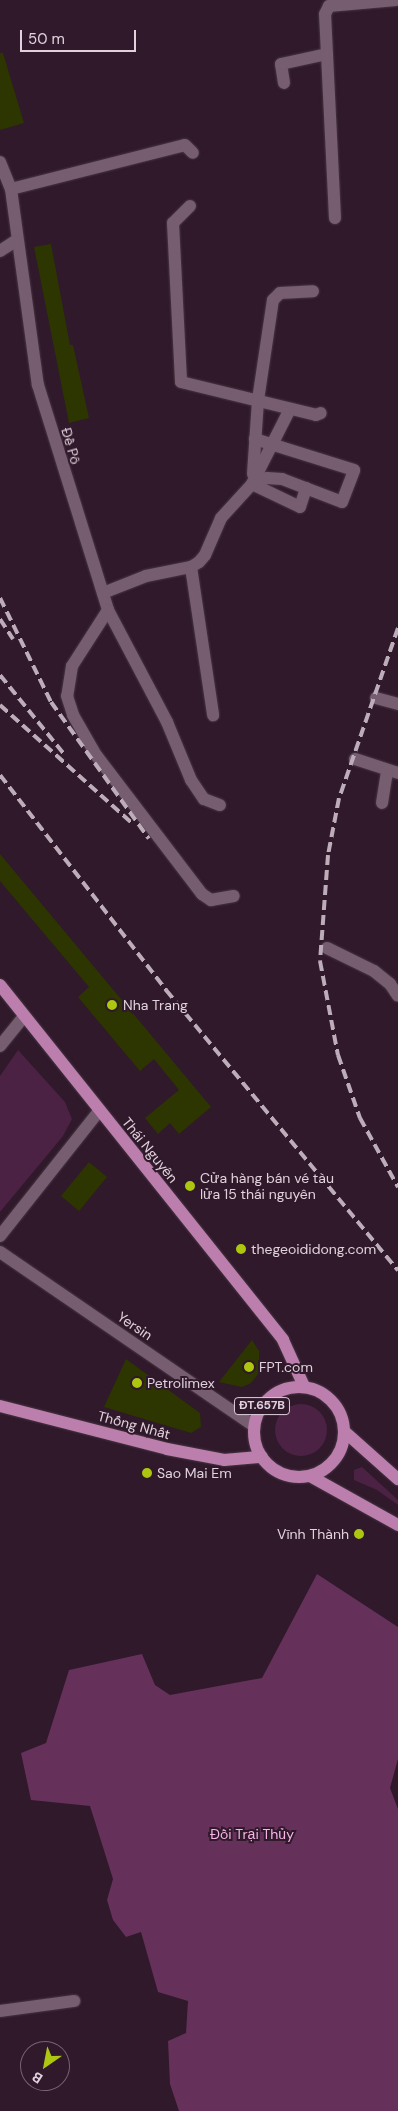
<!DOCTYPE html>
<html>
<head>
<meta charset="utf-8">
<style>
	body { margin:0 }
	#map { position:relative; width:398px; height:2111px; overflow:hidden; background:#2f192a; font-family:"DM Sans",sans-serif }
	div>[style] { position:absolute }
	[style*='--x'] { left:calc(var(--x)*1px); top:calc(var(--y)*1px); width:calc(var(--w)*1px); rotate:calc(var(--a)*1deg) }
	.green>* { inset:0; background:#4b2243 }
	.round { border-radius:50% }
	.forest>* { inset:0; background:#65305a }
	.building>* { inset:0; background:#2d3600 }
	.roads { filter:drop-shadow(0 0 1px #473543) drop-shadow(0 0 1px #473543) }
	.minor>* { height:12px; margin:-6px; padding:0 6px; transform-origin:6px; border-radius:6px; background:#775d70 }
	.major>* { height:12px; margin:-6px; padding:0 6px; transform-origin:6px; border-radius:6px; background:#bb7ead }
	.major>.ring { margin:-6px; padding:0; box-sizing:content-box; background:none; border:12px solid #bb7ead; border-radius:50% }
	.rail>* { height:4px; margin-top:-2px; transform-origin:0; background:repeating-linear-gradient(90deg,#bdacb9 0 10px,transparent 0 15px) }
	.dots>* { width:14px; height:14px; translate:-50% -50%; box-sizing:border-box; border:2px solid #2f192a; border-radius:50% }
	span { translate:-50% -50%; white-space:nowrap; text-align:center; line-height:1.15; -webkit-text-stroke:4px #2f192a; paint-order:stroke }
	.shield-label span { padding:1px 4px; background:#2f192a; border:1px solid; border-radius:4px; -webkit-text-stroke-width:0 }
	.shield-label { font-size:12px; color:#e1d1dd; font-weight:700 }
	.street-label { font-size:14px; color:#e1d1dd }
	.poi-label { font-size:14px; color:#e1d1dd }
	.left { translate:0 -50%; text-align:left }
	.right { translate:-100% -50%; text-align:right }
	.park-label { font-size:14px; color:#f8b6e8 }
	.north { position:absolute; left:20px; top:2041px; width:50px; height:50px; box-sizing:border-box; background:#2f192a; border:1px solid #766372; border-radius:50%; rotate:213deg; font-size:14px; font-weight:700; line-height:20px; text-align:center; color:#e1d1dd }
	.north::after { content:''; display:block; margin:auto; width:18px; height:22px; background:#adc60f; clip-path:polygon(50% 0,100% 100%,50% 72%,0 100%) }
	.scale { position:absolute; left:20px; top:30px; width:116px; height:22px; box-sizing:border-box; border:2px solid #e1d1dd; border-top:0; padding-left:6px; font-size:15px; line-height:18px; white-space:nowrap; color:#e1d1dd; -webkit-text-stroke:4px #2f192a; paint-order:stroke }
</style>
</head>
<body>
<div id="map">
	<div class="green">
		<div style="clip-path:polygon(18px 1050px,65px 1102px,72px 1119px,63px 1136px,0 1212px,0 1076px)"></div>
		<div class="round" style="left:275px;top:1404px;width:52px;height:52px"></div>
		<div style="clip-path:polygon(362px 1467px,398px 1500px,398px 1505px,377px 1490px,354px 1480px,354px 1470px)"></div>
	</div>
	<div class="forest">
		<div style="clip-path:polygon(317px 1574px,398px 1627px,398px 1759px,390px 1788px,398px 1809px,398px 2111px,179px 2111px,170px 2084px,168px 2041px,186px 2033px,188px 2001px,158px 1992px,141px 1932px,126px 1937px,113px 1920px,107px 1900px,113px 1879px,90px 1806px,31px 1800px,21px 1753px,46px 1743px,69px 1670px,142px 1654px,155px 1685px,170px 1695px,262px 1678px)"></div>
	</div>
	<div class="building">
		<div style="clip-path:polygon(0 53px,3px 53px,24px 123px,0 130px)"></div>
		<div style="clip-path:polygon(51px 244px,70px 345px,73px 345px,89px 418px,69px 423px,34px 247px)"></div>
		<div style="clip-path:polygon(0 854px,211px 1107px,179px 1134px,170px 1123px,158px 1134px,145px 1118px,179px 1090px,154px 1059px,140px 1071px,78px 997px,89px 987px,0 881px)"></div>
		<div style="clip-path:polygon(89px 1162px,107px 1177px,79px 1211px,61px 1196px)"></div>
		<div style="clip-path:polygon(252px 1340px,259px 1351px,259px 1373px,251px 1383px,242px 1387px,219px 1382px)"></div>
		<div style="clip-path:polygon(126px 1359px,200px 1413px,201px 1427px,191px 1433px,104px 1407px)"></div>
	</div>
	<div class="roads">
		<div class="minor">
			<div style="--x:284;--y:83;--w:19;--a:-99"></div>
			<div style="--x:281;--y:64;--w:47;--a:-12.3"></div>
			<div style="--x:0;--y:162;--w:29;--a:68"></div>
			<div style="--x:11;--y:189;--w:198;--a:82.2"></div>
			<div style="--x:38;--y:385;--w:236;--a:72.7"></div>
			<div style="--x:108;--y:610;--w:127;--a:62.2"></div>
			<div style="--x:167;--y:722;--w:63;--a:67.5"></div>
			<div style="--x:191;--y:780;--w:23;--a:56"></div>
			<div style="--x:204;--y:799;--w:17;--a:21"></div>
			<div style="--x:11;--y:189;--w:179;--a:-14.2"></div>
			<div style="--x:185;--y:145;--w:11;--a:45"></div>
			<div style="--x:190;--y:206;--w:24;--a:135"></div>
			<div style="--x:173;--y:223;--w:159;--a:87.1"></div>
			<div style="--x:181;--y:382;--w:139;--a:13.7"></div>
			<div style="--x:316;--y:415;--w:5;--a:-22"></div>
			<div style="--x:335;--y:218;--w:204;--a:-92.8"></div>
			<div style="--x:325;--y:14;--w:9;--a:-63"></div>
			<div style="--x:329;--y:6;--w:67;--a:-5.1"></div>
			<div style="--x:0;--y:251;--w:20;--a:-33"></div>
			<div style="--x:253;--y:474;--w:74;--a:-86.1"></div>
			<div style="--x:258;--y:400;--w:101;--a:-81.5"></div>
			<div style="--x:273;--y:300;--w:10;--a:-45"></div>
			<div style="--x:280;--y:293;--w:33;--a:-3"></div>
			<div style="--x:252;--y:484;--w:16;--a:-22"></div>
			<div style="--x:267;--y:478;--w:15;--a:4"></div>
			<div style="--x:282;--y:479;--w:64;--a:21"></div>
			<div style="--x:342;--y:502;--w:34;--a:-69"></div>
			<div style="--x:354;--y:470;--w:104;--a:-162.6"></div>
			<div style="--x:252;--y:484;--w:53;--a:25.6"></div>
			<div style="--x:300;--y:507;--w:20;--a:-72"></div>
			<div style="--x:191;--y:567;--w:150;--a:81.5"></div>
			<div style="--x:103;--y:593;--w:46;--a:-21.6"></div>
			<div style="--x:146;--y:576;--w:46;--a:-11.3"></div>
			<div style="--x:191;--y:567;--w:9;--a:-32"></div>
			<div style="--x:199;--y:562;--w:9;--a:-49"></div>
			<div style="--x:205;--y:555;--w:40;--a:-66.6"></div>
			<div style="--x:221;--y:518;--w:46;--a:-47.6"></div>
			<div style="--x:252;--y:484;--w:84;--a:-63.1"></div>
			<div style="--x:108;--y:610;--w:67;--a:122.7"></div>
			<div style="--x:72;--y:666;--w:30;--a:99"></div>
			<div style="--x:67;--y:696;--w:20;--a:72"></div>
			<div style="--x:73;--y:715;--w:46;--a:60.1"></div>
			<div style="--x:96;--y:755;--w:175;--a:52.7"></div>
			<div style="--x:202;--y:894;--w:11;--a:34"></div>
			<div style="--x:211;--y:900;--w:23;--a:-10"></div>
			<div style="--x:376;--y:698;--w:23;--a:15"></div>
			<div style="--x:355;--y:759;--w:45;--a:18"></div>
			<div style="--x:382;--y:803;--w:33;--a:-81"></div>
			<div style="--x:327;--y:948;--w:52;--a:26.1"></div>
			<div style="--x:374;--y:971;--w:21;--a:39"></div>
			<div style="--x:390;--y:984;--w:14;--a:56"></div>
			<div style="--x:0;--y:1046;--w:38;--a:-51"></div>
			<div style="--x:0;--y:1236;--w:159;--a:-51.6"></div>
			<div style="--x:0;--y:1252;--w:308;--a:34.4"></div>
			<div style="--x:0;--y:2011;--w:75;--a:-7.7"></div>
		</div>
		<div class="major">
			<div style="--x:0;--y:985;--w:454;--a:51.4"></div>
			<div style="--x:283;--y:1340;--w:51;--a:65.5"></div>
			<div class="ring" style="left:254px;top:1387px;width:78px;height:78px"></div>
			<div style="--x:0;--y:1406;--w:172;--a:14.4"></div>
			<div style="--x:167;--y:1449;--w:58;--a:10.9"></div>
			<div style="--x:224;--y:1460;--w:38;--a:-5"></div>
			<div style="--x:345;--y:1432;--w:71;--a:41.6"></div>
			<div style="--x:310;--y:1476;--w:101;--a:29.1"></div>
		</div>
	</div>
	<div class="rail">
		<div style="--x:0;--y:598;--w:116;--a:63.9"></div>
		<div style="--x:51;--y:702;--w:168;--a:54.4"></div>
		<div style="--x:0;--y:619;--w:24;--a:57"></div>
		<div style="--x:398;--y:628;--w:180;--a:109.1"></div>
		<div style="--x:339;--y:798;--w:58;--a:100.9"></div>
		<div style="--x:328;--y:855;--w:106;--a:94.3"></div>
		<div style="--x:320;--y:961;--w:96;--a:79.2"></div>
		<div style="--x:338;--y:1055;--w:67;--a:70.8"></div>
		<div style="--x:360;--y:1118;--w:79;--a:61.2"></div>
		<div style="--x:0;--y:675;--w:102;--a:51"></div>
		<div style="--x:0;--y:705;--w:178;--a:41.8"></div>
		<div style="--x:0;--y:775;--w:272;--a:52.3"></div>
		<div style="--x:166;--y:990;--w:364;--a:50.4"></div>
	</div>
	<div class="dots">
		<div style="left:112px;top:1005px;background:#adc60f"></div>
		<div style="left:190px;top:1186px;background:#adc60f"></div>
		<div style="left:241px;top:1249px;background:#adc60f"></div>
		<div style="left:249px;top:1367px;background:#adc60f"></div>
		<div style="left:137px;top:1383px;background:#adc60f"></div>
		<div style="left:147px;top:1473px;background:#adc60f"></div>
		<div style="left:359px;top:1534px;background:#adc60f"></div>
	</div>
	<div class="shield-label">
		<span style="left:262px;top:1406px">ĐT.657B</span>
	</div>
	<div class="street-label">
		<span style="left:71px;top:446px;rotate:74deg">Đề Pô</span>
		<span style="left:150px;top:1150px;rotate:51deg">Thái Nguyên</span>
		<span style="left:135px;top:1326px;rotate:34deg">Yersin</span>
		<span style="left:134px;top:1425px;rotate:15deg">Thống Nhất</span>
	</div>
	<div class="poi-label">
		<span class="left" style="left:123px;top:1005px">Nha Trang</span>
		<span class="left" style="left:200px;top:1186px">Cửa hàng bán vé tàu<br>lửa 15 thái nguyên</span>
		<span class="left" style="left:251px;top:1249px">thegeoididong.com</span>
		<span class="left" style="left:259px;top:1367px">FPT.com</span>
		<span class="left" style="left:147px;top:1383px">Petrolimex</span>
		<span class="left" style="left:157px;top:1473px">Sao Mai Em</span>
		<span class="right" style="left:349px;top:1534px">Vĩnh Thành</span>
	</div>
	<div class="park-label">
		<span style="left:252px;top:1834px">Đồi Trại Thủy</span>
	</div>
	<div class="north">B</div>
	<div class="scale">50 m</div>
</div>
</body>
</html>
